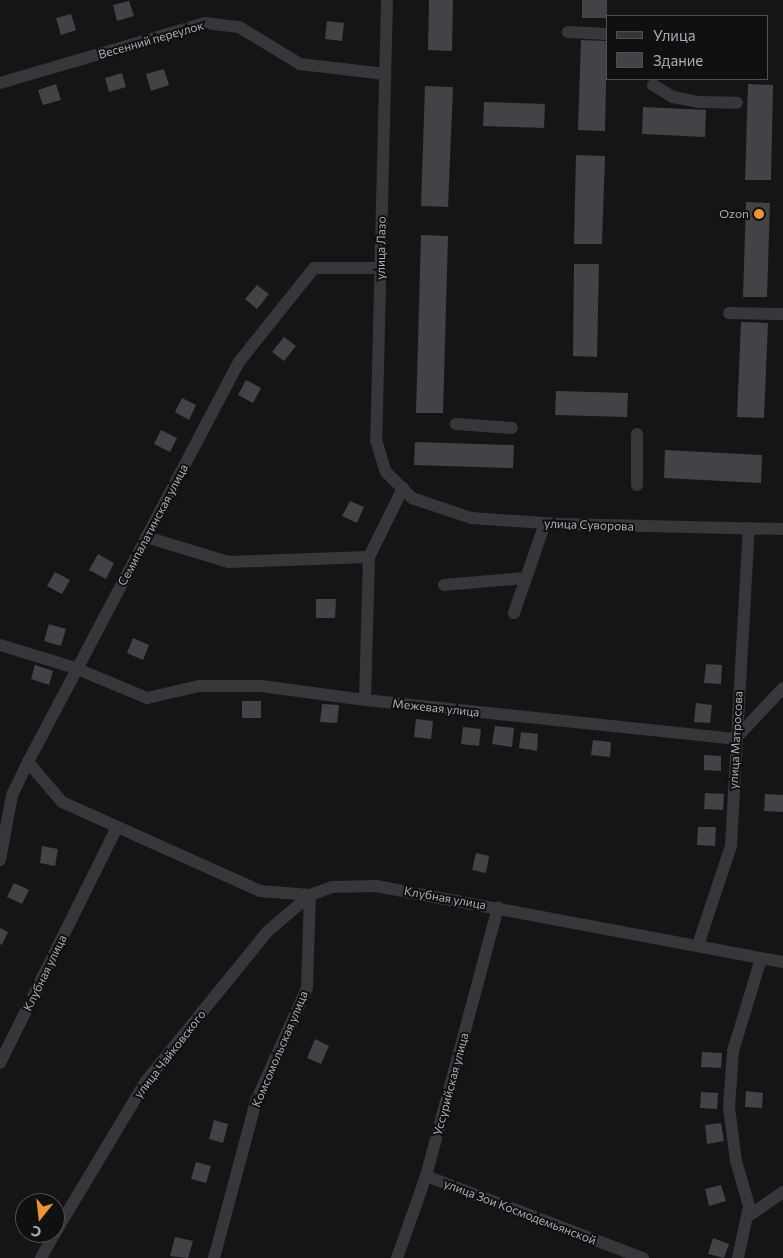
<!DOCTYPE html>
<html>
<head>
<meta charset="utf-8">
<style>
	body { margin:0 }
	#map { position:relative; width:783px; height:1258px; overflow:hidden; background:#151516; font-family:Commissioner,sans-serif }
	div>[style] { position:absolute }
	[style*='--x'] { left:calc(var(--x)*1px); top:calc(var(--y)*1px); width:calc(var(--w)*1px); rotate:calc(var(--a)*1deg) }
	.building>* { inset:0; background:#414346 }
	.minor>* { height:12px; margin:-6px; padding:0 6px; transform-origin:6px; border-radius:6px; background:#36373b }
	.dots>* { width:14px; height:14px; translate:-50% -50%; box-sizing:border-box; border:2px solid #101011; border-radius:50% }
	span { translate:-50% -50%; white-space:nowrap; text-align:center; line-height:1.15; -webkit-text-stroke:4px #101011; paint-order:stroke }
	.street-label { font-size:12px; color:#a7aeb6 }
	.poi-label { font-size:12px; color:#a7aeb6 }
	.right { translate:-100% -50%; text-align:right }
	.legend { position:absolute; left:606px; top:15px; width:162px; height:65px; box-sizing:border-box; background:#101011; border:1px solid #4c4f53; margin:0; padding:6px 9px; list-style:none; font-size:15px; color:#a7aeb6 }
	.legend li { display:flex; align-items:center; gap:10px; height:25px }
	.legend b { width:25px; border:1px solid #4c4f53 }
	.north { position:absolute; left:15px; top:1193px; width:50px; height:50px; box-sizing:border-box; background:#101011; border:1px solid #4c4f53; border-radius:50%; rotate:196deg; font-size:14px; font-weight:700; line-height:20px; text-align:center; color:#a7aeb6 }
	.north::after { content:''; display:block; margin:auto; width:18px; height:22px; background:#eb9437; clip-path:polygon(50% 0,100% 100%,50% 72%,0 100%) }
</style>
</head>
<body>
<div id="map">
	<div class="building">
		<div style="clip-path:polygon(429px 0,453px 0,452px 51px,428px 50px)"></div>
		<div style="clip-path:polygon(582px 0,607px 0,607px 18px,582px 18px)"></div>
		<div style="clip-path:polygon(129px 1px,134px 16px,117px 21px,113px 5px)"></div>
		<div style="clip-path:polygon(71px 14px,76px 30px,61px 35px,56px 18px)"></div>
		<div style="clip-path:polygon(327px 21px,344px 23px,342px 41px,325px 39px)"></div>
		<div style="clip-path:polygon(581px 40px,607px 41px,605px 131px,578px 130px)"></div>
		<div style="clip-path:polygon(164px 69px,169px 85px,151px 91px,146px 74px)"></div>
		<div style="clip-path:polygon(122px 73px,126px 87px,109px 92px,105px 78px)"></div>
		<div style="clip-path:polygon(56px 84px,61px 100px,43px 105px,38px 90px)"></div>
		<div style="clip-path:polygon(748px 84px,773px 85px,771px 180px,745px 180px)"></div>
		<div style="clip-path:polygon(425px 86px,453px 87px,448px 207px,421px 206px)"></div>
		<div style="clip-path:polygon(484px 102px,545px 104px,544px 128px,483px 126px)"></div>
		<div style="clip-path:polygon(643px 107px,706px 110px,705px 137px,642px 134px)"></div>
		<div style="clip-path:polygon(576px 155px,605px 156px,602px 244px,574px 244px)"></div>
		<div style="clip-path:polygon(746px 202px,770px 203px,767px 297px,743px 297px)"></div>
		<div style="clip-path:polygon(421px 235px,448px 236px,443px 413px,416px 413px)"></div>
		<div style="clip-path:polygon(574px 264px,599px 264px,597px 357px,573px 356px)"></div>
		<div style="clip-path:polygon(257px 285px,269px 294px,257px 309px,245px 299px)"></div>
		<div style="clip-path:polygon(741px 322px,768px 323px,764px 418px,737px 417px)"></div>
		<div style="clip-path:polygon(284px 337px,296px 346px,284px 361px,272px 352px)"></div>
		<div style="clip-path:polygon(246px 380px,261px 388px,253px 403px,238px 395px)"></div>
		<div style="clip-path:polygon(556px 391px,628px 393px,627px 417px,555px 415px)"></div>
		<div style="clip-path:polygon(182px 398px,196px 405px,189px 420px,175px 412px)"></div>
		<div style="clip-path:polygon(161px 430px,177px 438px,170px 452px,154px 444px)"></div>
		<div style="clip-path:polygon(415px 442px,514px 445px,513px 468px,414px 465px)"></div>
		<div style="clip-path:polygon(665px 450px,762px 455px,761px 483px,664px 478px)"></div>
		<div style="clip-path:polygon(350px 501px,364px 507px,357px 523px,342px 516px)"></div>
		<div style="clip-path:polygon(98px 554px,114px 563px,106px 579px,89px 570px)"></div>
		<div style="clip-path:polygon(55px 572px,70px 580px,62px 594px,47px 586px)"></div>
		<div style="clip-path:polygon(316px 599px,336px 599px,335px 618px,316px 618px)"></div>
		<div style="clip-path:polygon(49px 624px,66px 629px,61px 646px,44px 641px)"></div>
		<div style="clip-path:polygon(133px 638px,149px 645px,143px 660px,127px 653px)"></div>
		<div style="clip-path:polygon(706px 664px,722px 665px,721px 684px,704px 683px)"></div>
		<div style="clip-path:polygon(35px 665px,53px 671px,49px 685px,31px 679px)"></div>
		<div style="clip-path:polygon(242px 701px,261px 701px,261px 718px,242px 718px)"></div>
		<div style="clip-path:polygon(696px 703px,712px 705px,710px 723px,694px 722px)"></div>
		<div style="clip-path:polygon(322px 704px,339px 705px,337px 723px,320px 722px)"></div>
		<div style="clip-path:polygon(416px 719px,433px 721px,431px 739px,414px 737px)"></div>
		<div style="clip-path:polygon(495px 726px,514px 728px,512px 747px,492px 744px)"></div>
		<div style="clip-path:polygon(463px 727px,481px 729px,479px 746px,461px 744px)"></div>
		<div style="clip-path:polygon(521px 732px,538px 734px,537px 751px,519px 748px)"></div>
		<div style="clip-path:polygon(593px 740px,611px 742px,610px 757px,591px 755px)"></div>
		<div style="clip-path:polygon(704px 755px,721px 756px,721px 771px,704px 770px)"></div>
		<div style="clip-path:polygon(705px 793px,724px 794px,723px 810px,704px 809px)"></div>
		<div style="clip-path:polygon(765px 794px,783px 795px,783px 812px,764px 811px)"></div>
		<div style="clip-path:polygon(698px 827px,716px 827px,715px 846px,697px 845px)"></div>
		<div style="clip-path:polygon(42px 846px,58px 849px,55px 866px,40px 863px)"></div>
		<div style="clip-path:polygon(476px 853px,489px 856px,486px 873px,472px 870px)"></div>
		<div style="clip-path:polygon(14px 883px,29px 890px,22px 904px,7px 897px)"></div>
		<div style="clip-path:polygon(0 928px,8px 932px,2px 945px,0 944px)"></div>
		<div style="clip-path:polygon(315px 1039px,329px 1046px,321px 1064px,307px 1058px)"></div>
		<div style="clip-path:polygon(702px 1052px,722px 1053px,721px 1068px,701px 1067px)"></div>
		<div style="clip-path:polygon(746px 1091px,763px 1093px,762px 1108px,745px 1107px)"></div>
		<div style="clip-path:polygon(701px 1092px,718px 1093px,717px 1109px,700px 1108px)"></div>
		<div style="clip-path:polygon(214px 1120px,228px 1124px,223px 1143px,209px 1139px)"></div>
		<div style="clip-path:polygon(721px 1123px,724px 1141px,707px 1144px,705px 1125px)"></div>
		<div style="clip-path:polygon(196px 1162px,211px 1166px,206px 1183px,191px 1179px)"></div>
		<div style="clip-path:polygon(721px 1185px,726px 1201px,709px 1206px,705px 1189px)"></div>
		<div style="clip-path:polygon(175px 1237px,193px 1241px,188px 1258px,170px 1256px)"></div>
		<div style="clip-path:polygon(713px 1238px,729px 1244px,724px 1258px,708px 1254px)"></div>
	</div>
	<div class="minor">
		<div style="--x:387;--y:0;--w:440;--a:91.4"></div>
		<div style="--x:376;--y:440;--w:34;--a:73"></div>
		<div style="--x:386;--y:472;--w:37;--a:45"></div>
		<div style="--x:412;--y:498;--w:62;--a:18.7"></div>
		<div style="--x:471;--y:518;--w:88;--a:3.9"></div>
		<div style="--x:559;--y:524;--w:224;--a:1.3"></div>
		<div style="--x:568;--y:32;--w:39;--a:3"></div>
		<div style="--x:0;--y:83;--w:214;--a:-16.3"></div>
		<div style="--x:205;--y:23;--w:34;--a:7"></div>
		<div style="--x:239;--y:27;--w:71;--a:31.2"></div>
		<div style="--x:300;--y:64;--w:86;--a:6.7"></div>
		<div style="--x:653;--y:85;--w:23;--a:31"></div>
		<div style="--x:673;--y:97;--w:25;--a:11"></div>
		<div style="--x:698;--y:102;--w:39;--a:1"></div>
		<div style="--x:729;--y:313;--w:54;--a:1.1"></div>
		<div style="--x:456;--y:424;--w:56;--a:4.1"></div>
		<div style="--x:637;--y:485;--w:51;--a:-90"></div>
		<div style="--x:146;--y:537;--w:87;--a:16.8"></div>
		<div style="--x:229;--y:562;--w:140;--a:-2"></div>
		<div style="--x:444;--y:585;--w:82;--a:-4.9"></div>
		<div style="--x:514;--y:613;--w:95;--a:-71"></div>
		<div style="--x:0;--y:645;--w:78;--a:17"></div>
		<div style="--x:75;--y:668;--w:78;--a:22.6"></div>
		<div style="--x:147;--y:698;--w:53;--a:-13"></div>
		<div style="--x:199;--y:686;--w:62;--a:0"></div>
		<div style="--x:261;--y:686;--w:105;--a:7.7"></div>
		<div style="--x:365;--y:700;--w:372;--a:6"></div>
		<div style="--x:735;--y:739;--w:70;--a:-46.7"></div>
		<div style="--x:365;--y:700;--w:143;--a:-88.4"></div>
		<div style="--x:369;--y:557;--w:77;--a:-63.8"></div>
		<div style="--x:28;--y:762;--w:52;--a:49.6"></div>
		<div style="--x:62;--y:802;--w:217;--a:24.2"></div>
		<div style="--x:260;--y:891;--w:50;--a:4.6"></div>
		<div style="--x:310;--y:895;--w:23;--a:-20"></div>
		<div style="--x:332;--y:887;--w:44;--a:-1.3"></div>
		<div style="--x:376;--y:886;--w:414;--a:10.6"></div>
		<div style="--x:0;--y:860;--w:66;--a:-79.5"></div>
		<div style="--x:12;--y:795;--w:37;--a:-64"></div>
		<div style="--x:28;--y:762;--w:452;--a:-62.2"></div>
		<div style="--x:239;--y:362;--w:120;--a:-51.4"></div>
		<div style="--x:314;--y:268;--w:66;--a:0"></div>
		<div style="--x:698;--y:945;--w:104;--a:-71.6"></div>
		<div style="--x:731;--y:846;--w:318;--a:-86.8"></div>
		<div style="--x:0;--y:1063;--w:261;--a:-63.6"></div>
		<div style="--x:426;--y:1176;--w:232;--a:20.7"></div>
		<div style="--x:747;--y:1217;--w:44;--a:-34.8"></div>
		<div style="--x:55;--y:1233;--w:177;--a:-59.1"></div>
		<div style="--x:146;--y:1081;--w:193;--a:-50.9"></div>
		<div style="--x:268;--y:931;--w:55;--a:-40.6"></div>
		<div style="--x:41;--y:1258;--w:29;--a:-61"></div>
		<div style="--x:214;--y:1258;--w:163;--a:-75"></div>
		<div style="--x:256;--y:1101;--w:124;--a:-65.7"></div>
		<div style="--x:307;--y:988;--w:93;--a:-88.2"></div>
		<div style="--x:397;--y:1258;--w:87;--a:-70.5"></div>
		<div style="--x:426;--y:1176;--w:278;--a:-75"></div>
		<div style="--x:738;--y:1258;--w:53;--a:-78.1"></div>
		<div style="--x:749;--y:1206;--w:47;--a:-106.1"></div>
		<div style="--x:736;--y:1161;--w:54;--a:-97.4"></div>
		<div style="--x:729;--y:1107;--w:56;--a:-85.9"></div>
		<div style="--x:733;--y:1051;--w:96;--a:-73.1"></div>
	</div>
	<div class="dots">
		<div style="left:759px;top:214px;background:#eb9437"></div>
	</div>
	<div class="street-label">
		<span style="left:151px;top:40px;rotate:-16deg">Весенний переулок</span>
		<span style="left:381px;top:248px;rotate:-89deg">улица Лазо</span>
		<span style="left:153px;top:525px;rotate:-62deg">Семипалатинская улица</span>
		<span style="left:589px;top:525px;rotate:2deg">улица Суворова</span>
		<span style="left:436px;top:708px;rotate:6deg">Межевая улица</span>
		<span style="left:736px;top:740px;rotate:-87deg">улица Матросова</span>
		<span style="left:445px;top:898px;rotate:10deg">Клубная улица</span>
		<span style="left:45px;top:973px;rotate:-64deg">Клубная улица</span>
		<span style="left:280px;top:1049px;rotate:-67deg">Комсомольская улица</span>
		<span style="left:170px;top:1054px;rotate:-52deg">улица Чайковского</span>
		<span style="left:451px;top:1084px;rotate:-75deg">Уссурийская улица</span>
		<span style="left:520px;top:1212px;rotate:21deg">улица Зои Космодемьянской</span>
	</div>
	<div class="poi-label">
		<span class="right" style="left:749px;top:214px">Ozon</span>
	</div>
	<ul class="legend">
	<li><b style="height:6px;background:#36373b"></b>Улица</li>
	<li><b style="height:14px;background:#414346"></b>Здание</li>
	</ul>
	<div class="north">С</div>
</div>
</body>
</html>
